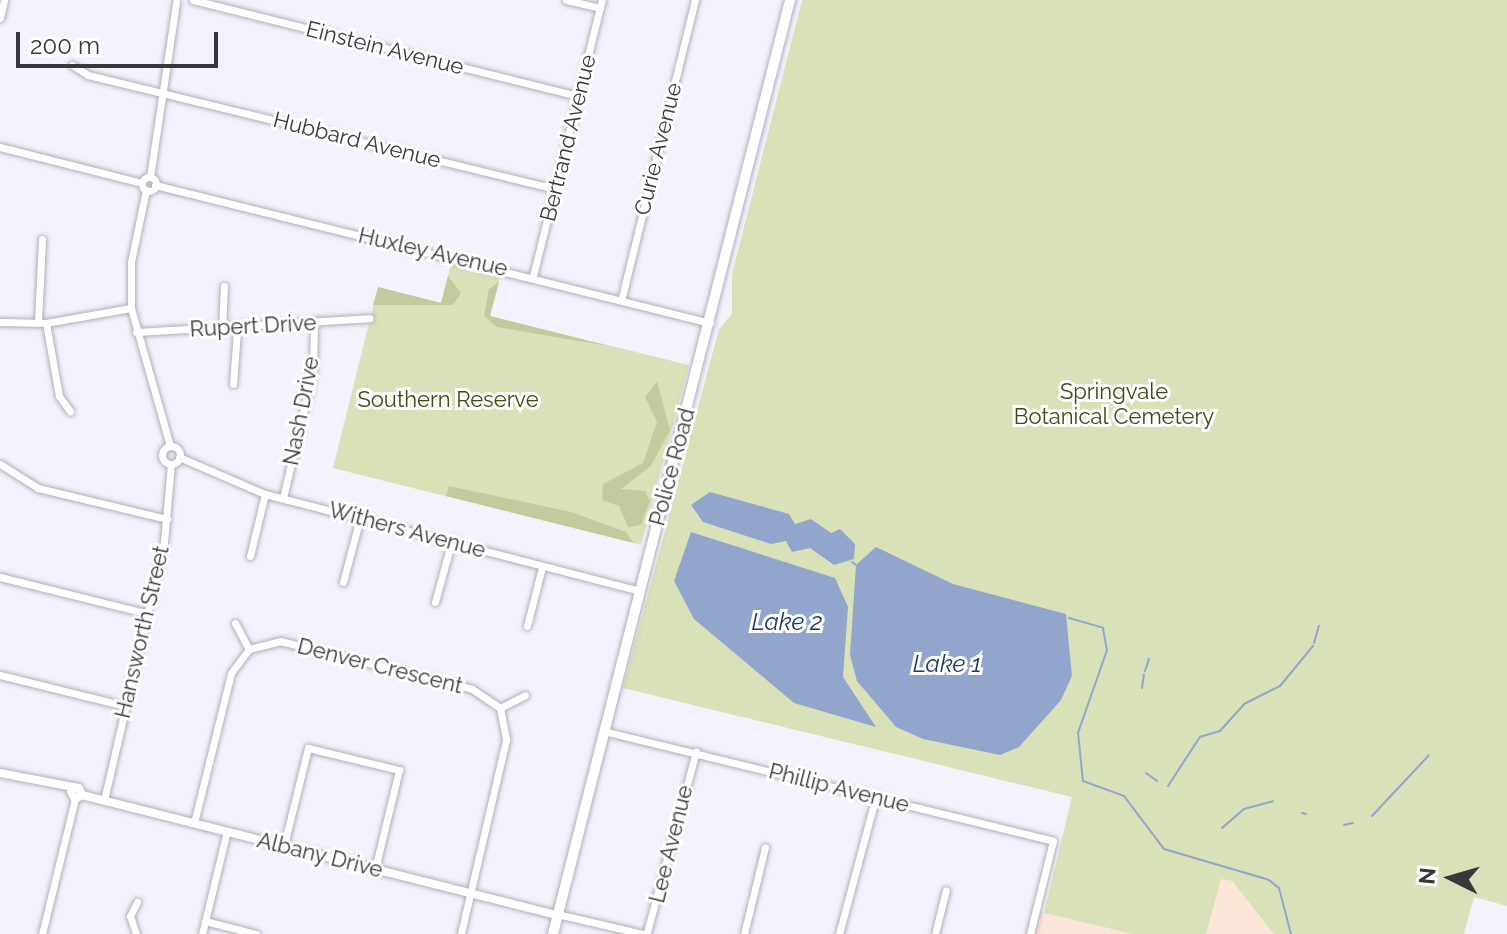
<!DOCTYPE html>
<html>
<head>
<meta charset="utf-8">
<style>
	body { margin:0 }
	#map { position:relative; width:1507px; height:934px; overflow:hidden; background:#f5f2fd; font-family:Raleway,sans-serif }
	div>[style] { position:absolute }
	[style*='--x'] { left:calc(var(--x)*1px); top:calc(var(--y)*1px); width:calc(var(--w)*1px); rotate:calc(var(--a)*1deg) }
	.industrial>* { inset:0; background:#fce5d9 }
	.green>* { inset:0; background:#d9e1b9 }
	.forest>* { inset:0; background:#c2cb9d }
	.water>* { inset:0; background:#92a5cd }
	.stream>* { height:2px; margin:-1px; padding:0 1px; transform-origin:1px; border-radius:1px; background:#92a5cd }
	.roads { filter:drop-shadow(0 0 2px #b1afb9) drop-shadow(0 0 2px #b1afb9) }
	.minor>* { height:7px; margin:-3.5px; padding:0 3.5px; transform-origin:3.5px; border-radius:3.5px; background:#fff }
	.minor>.ring { margin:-3.5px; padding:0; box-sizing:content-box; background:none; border:7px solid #fff; border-radius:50% }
	.tertiary>* { height:8px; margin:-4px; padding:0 4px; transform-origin:4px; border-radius:4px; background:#fff }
	.primary>* { height:10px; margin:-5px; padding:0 5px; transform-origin:5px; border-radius:5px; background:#fff }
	span { translate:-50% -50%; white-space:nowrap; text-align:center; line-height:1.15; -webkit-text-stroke:6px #fff; paint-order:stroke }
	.street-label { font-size:22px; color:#38373b }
	.park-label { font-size:22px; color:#404814 }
	.water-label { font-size:24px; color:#203568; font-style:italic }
	.north { position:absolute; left:1411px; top:838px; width:80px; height:80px; -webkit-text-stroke:6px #fff; paint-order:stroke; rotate:275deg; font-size:22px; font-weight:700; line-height:32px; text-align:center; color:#38373b }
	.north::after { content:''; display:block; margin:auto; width:28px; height:36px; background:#38373b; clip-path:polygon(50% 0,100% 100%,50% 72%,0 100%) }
	.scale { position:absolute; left:16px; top:32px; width:202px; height:36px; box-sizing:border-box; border:4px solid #38373b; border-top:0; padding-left:10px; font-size:24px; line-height:28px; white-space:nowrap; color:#38373b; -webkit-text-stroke:6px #fff; paint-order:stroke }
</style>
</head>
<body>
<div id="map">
	<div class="industrial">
		<div style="clip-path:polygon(1220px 878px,1232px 881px,1274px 934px,1206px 934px)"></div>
		<div style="clip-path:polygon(1040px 912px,1044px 913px,1133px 934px,1034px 934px)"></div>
	</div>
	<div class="green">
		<div style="clip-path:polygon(802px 0,1507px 0,1507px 906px,1474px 897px,1464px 934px,1274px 934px,1232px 881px,1221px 879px,1206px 934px,1133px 934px,1044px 913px,1072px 797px,623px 688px,719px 329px,732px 314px,732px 274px)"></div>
		<div style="clip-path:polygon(451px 264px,500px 277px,490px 316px,689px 365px,641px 545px,333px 468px,378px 287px,441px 303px)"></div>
	</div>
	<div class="forest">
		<div style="clip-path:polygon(448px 276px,461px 293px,453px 305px,373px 305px,378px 287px,441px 303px)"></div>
		<div style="clip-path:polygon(499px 282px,490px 316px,608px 346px,497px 327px,484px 316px,489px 289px)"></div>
		<div style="clip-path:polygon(657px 381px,670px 430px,651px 466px,621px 489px,645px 491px,650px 501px,641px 525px,628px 527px,619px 506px,602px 500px,603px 484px,643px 463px,657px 422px,645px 397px)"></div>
		<div style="clip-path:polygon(449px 486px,571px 512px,626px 532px,634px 543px,446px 496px)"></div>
	</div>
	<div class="water">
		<div style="clip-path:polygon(710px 492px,789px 514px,795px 524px,811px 519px,831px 533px,840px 529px,855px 544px,854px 559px,834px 565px,810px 548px,792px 552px,786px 541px,771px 544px,703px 522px,691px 505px)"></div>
		<div style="clip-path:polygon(691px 532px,835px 578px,848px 607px,843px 677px,876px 727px,794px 703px,694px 619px,674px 581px)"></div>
		<div style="clip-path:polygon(876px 547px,953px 584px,1066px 614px,1072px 676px,1061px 700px,1019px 747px,1000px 755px,923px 739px,896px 727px,857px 681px,850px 655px,856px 565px)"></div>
	</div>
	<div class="stream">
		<div style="--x:852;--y:562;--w:5;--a:37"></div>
		<div style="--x:1069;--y:618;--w:35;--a:16"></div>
		<div style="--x:1103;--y:628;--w:22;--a:80"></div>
		<div style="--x:1107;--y:650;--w:88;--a:109.3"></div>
		<div style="--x:1078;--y:733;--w:48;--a:84.1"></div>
		<div style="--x:1083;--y:781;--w:44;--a:20.1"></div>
		<div style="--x:1124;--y:796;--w:66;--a:53"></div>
		<div style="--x:1164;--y:849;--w:109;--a:16.4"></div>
		<div style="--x:1269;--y:880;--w:13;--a:39"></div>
		<div style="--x:1279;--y:888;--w:48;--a:75.4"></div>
		<div style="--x:1314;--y:643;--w:18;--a:-74"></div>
		<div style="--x:1145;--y:671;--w:13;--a:-72"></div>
		<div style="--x:1142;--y:688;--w:14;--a:-82"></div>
		<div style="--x:1146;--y:773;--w:14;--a:36"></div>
		<div style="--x:1168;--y:786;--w:59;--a:-56.9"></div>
		<div style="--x:1200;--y:737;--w:21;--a:-17"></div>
		<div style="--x:1220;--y:731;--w:36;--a:-48"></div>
		<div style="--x:1244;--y:704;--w:40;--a:-26.6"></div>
		<div style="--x:1280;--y:686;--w:52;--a:-50.5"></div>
		<div style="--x:1302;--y:813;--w:4;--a:14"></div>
		<div style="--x:1372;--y:816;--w:83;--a:-46.9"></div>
		<div style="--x:1344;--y:825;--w:9;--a:-13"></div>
		<div style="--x:1222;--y:828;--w:29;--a:-41"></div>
		<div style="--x:1244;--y:809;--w:30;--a:-15"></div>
	</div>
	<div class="roads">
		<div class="minor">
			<div style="--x:193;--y:0;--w:396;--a:14"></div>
			<div style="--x:566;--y:0;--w:35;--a:13"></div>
			<div style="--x:0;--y:18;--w:18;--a:-77"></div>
			<div style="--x:72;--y:65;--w:19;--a:32"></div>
			<div style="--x:88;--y:75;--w:480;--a:13.7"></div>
			<div style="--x:0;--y:147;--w:146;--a:14.2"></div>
			<div style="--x:150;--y:177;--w:177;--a:-81.5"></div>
			<div class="ring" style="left:142px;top:177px;width:7px;height:7px"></div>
			<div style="--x:155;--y:185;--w:572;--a:13.96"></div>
			<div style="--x:146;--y:190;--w:74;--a:101.8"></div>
			<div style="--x:131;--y:262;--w:46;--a:90"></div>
			<div style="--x:131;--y:308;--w:143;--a:74.2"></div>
			<div style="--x:533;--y:276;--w:284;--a:-76"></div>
			<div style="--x:622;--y:297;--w:306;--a:-76.2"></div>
			<div style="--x:0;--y:322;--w:46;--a:1.2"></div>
			<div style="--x:46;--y:323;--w:86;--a:-10"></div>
			<div style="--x:38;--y:322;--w:83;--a:-87.2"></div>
			<div style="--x:46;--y:323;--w:74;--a:79.9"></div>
			<div style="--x:59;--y:396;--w:19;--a:54"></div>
			<div style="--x:222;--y:330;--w:44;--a:-87.4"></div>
			<div style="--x:136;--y:332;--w:234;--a:-3.4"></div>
			<div style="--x:233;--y:384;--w:53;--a:-85.7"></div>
			<div class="ring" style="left:162px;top:446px;width:11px;height:11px"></div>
			<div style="--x:179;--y:457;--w:94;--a:23.3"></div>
			<div style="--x:265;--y:494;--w:386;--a:14.5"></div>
			<div style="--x:0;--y:464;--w:45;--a:32.3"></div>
			<div style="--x:38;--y:488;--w:133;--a:13.5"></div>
			<div style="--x:283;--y:498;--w:131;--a:-76.8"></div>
			<div style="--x:313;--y:370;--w:47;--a:-88.8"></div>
			<div style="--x:250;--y:556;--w:64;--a:-76.4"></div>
			<div style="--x:0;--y:577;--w:150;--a:13.9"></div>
			<div style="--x:343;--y:582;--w:66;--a:-75.1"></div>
			<div style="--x:435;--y:602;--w:64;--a:-74.7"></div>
			<div style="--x:235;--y:623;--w:30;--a:62"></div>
			<div style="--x:527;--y:626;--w:61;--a:-75.7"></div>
			<div style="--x:0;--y:675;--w:129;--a:13.9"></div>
			<div style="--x:500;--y:708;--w:28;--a:-27"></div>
			<div style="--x:603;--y:731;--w:463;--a:13.7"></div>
			<div style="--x:1053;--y:841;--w:96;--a:103.9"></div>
			<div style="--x:104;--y:800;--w:265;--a:-76.9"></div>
			<div style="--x:164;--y:542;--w:78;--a:-84.9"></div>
			<div style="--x:194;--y:823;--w:154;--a:-76.1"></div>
			<div style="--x:231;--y:673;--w:30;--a:-53"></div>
			<div style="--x:249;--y:649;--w:32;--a:-14"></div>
			<div style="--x:280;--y:641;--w:198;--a:14"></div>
			<div style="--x:472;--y:689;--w:34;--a:34"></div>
			<div style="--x:500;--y:708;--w:33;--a:79"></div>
			<div style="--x:506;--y:740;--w:199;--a:103.1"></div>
			<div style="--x:284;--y:845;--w:100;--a:-76.1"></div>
			<div style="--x:308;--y:748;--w:94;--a:13.6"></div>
			<div style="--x:399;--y:770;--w:102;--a:103.6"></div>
			<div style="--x:557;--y:914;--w:88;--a:13.1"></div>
			<div style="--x:205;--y:921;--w:53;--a:14.3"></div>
			<div style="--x:647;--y:932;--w:187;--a:-74.8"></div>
			<div style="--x:42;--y:934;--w:139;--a:-76.3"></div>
			<div style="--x:136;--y:934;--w:19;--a:-108"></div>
			<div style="--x:130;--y:916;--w:16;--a:-63"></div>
			<div style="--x:202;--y:934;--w:106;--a:-76.4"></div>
			<div style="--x:744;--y:934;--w:89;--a:-76.4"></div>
			<div style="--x:839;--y:934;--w:143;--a:-75"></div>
			<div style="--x:935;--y:934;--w:45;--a:-76"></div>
		</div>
		<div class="tertiary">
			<div style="--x:0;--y:773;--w:80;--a:10.8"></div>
			<div style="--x:79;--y:788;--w:8;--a:67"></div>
			<div style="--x:82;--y:795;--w:8;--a:150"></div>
			<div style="--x:75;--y:799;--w:8;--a:-120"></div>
			<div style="--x:82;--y:795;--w:490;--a:14.2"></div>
		</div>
		<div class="primary">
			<div style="--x:553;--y:934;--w:964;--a:-75.76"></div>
		</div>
	</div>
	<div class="street-label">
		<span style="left:385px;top:48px;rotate:14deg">Einstein Avenue</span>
		<span style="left:568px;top:138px;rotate:-76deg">Bertrand Avenue</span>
		<span style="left:357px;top:140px;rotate:14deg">Hubbard Avenue</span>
		<span style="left:658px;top:149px;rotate:-76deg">Curie Avenue</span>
		<span style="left:433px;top:252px;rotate:13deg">Huxley Avenue</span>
		<span style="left:253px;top:326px;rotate:-3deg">Rupert Drive</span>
		<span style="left:301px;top:411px;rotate:-79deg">Nash Drive</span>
		<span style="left:672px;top:467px;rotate:-75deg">Police Road</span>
		<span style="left:407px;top:530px;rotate:15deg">Withers Avenue</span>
		<span style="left:142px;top:632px;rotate:-77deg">Hansworth Street</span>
		<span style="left:380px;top:666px;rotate:14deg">Denver Crescent</span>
		<span style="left:839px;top:788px;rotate:14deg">Phillip Avenue</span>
		<span style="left:671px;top:844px;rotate:-76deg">Lee Avenue</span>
		<span style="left:320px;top:855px;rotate:14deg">Albany Drive</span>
	</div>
	<div class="park-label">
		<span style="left:1114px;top:404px">Springvale<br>Botanical Cemetery</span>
		<span style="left:448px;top:400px">Southern Reserve</span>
	</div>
	<div class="water-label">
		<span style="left:787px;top:622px">Lake 2</span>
		<span style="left:947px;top:664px">Lake 1</span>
	</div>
	<div class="north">N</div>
	<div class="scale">200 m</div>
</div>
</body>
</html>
